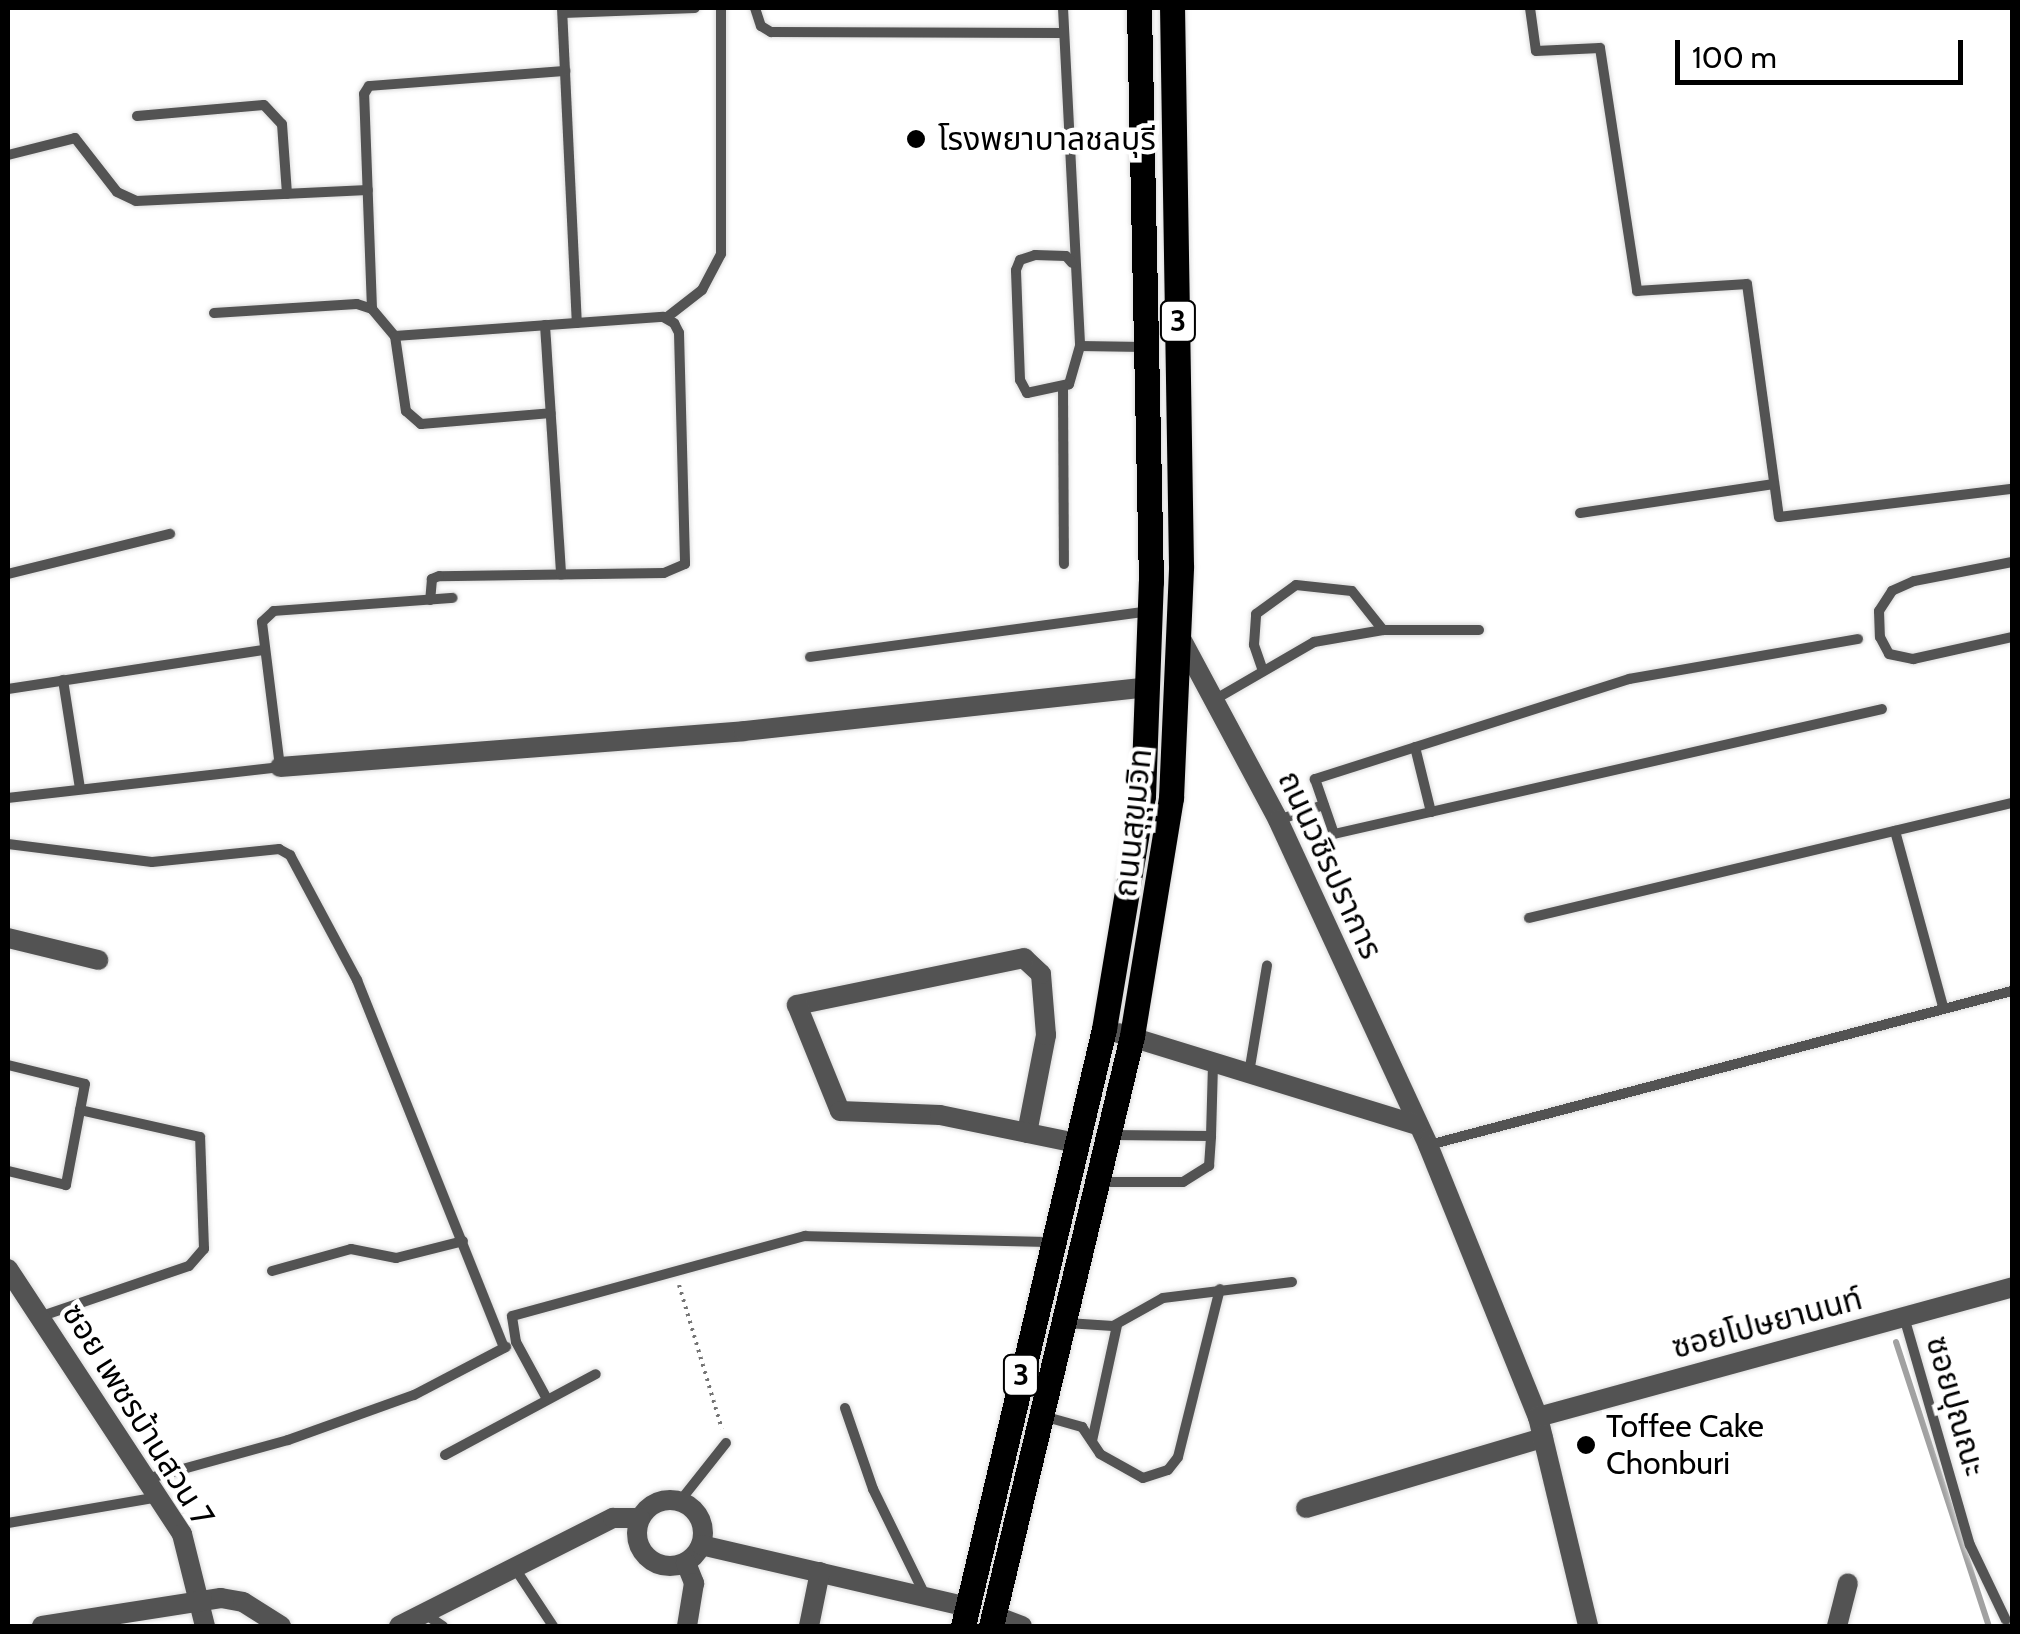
<!DOCTYPE html>
<html>
<head>
<meta charset="utf-8">
<style>
	body { margin:0 }
	#map { position:relative; width:2020px; height:1634px; overflow:hidden; background:#fff; font-family:Cabin,"Noto Sans Thai",sans-serif }
	div>[style] { position:absolute }
	[style*='--x'] { left:calc(var(--x)*1px); top:calc(var(--y)*1px); width:calc(var(--w)*1px); rotate:calc(var(--a)*1deg) }
	.stream>* { height:6px; margin:-3px; padding:0 3px; transform-origin:3px; border-radius:3px; background:#a1a1a1 }
	.path>* { height:4px; margin-top:-2px; transform-origin:0; background:repeating-linear-gradient(90deg,#757575 0 2.5px,transparent 0 7.5px) }
	.roads { filter:drop-shadow(0 0 2px #dbdbdb) drop-shadow(0 0 2px #dbdbdb) }
	.service>* { height:10px; margin:-5px; padding:0 5px; transform-origin:5px; border-radius:5px; background:#535353 }
	.minor>* { height:20px; margin:-10px; padding:0 10px; transform-origin:10px; border-radius:10px; background:#535353 }
	.minor>.ring { margin:-10px; padding:0; box-sizing:content-box; background:none; border:20px solid #535353; border-radius:50% }
	.tertiary>* { height:20px; margin:-10px; padding:0 10px; transform-origin:10px; border-radius:10px; background:#535353 }
	.primary>* { height:25px; margin:-12.5px; padding:0 12.5px; transform-origin:12.5px; border-radius:12.5px; background:#000 }
	.dots>* { width:28px; height:28px; translate:-50% -50%; box-sizing:border-box; border:5px solid #fff; border-radius:50% }
	span { translate:-50% -50%; white-space:nowrap; text-align:center; line-height:1.15; -webkit-text-stroke:9px #fff; paint-order:stroke }
	.shield-label span { padding:2px 8px; background:#fff; border:2px solid; border-radius:8px; -webkit-text-stroke-width:0 }
	.shield-label { font-size:30px; color:#000; font-weight:700 }
	.poi-label { font-size:32px; color:#000 }
	.left { translate:0 -50%; text-align:left }
	.street-label { font-size:32px; color:#000 }
	.frame { position:absolute; inset:0; border:10px solid #000; pointer-events:none }
	.scale { position:absolute; left:1675px; top:40px; width:288px; height:45px; box-sizing:border-box; border:5px solid #000; border-top:0; padding-left:12px; font-size:30px; line-height:35px; white-space:nowrap; color:#000; -webkit-text-stroke:8px #fff; paint-order:stroke }
</style>
</head>
<body>
<div id="map">
	<div class="stream">
		<div style="--x:1896;--y:1342;--w:299;--a:71.9"></div>
	</div>
	<div class="path">
		<div style="--x:679;--y:1285;--w:150;--a:73.4"></div>
	</div>
	<div class="roads">
		<div class="service">
			<div style="--x:562;--y:8;--w:315;--a:87.3"></div>
			<div style="--x:755;--y:8;--w:19;--a:72"></div>
			<div style="--x:761;--y:26;--w:12;--a:31"></div>
			<div style="--x:771;--y:32;--w:293;--a:0.2"></div>
			<div style="--x:1063;--y:8;--w:338;--a:87.1"></div>
			<div style="--x:1080;--y:346;--w:40;--a:106"></div>
			<div style="--x:1069;--y:384;--w:43;--a:167.9"></div>
			<div style="--x:1027;--y:393;--w:15;--a:-118"></div>
			<div style="--x:1020;--y:380;--w:110;--a:-92.1"></div>
			<div style="--x:1016;--y:270;--w:11;--a:-68"></div>
			<div style="--x:1020;--y:260;--w:16;--a:-18"></div>
			<div style="--x:1035;--y:255;--w:31;--a:2"></div>
			<div style="--x:1066;--y:256;--w:9;--a:49"></div>
			<div style="--x:1530;--y:8;--w:43;--a:82.1"></div>
			<div style="--x:1536;--y:51;--w:64;--a:-2.7"></div>
			<div style="--x:1600;--y:48;--w:246;--a:81.3"></div>
			<div style="--x:1637;--y:291;--w:110;--a:-3.6"></div>
			<div style="--x:1747;--y:284;--w:235;--a:82.2"></div>
			<div style="--x:1779;--y:517;--w:235;--a:-6.9"></div>
			<div style="--x:563;--y:13;--w:132;--a:-2.2"></div>
			<div style="--x:137;--y:116;--w:127;--a:-5"></div>
			<div style="--x:264;--y:105;--w:26;--a:47"></div>
			<div style="--x:282;--y:124;--w:70;--a:85.9"></div>
			<div style="--x:8;--y:155;--w:69;--a:-14.2"></div>
			<div style="--x:75;--y:138;--w:68;--a:52.1"></div>
			<div style="--x:117;--y:192;--w:21;--a:25"></div>
			<div style="--x:136;--y:201;--w:232;--a:-2.7"></div>
			<div style="--x:372;--y:309;--w:215;--a:-92.1"></div>
			<div style="--x:364;--y:94;--w:9;--a:-58"></div>
			<div style="--x:369;--y:86;--w:197;--a:-4.4"></div>
			<div style="--x:214;--y:313;--w:143;--a:-3.6"></div>
			<div style="--x:357;--y:304;--w:16;--a:18"></div>
			<div style="--x:372;--y:309;--w:35;--a:50"></div>
			<div style="--x:395;--y:336;--w:269;--a:-4.1"></div>
			<div style="--x:663;--y:317;--w:13;--a:29"></div>
			<div style="--x:674;--y:323;--w:11;--a:63"></div>
			<div style="--x:679;--y:333;--w:231;--a:88.5"></div>
			<div style="--x:685;--y:564;--w:23;--a:157"></div>
			<div style="--x:664;--y:573;--w:225;--a:179.2"></div>
			<div style="--x:439;--y:576;--w:8;--a:157"></div>
			<div style="--x:432;--y:579;--w:21;--a:95"></div>
			<div style="--x:666;--y:318;--w:46;--a:-37.9"></div>
			<div style="--x:702;--y:290;--w:41;--a:-62.2"></div>
			<div style="--x:721;--y:254;--w:246;--a:-90"></div>
			<div style="--x:545;--y:325;--w:250;--a:86.3"></div>
			<div style="--x:395;--y:336;--w:76;--a:81.7"></div>
			<div style="--x:406;--y:411;--w:20;--a:41"></div>
			<div style="--x:421;--y:424;--w:130;--a:-4.8"></div>
			<div style="--x:1080;--y:346;--w:64;--a:0.9"></div>
			<div style="--x:1063;--y:387;--w:177;--a:89.7"></div>
			<div style="--x:1580;--y:513;--w:196;--a:-8.5"></div>
			<div style="--x:2012;--y:562;--w:100;--a:169"></div>
			<div style="--x:1914;--y:581;--w:24;--a:156"></div>
			<div style="--x:1892;--y:591;--w:24;--a:123"></div>
			<div style="--x:1879;--y:611;--w:26;--a:88"></div>
			<div style="--x:1880;--y:637;--w:19;--a:62"></div>
			<div style="--x:1889;--y:654;--w:25;--a:12"></div>
			<div style="--x:1913;--y:659;--w:101;--a:-12.5"></div>
			<div style="--x:8;--y:574;--w:167;--a:-13.9"></div>
			<div style="--x:1858;--y:639;--w:232;--a:170.1"></div>
			<div style="--x:1629;--y:679;--w:330;--a:162.3"></div>
			<div style="--x:1315;--y:779;--w:58;--a:70.9"></div>
			<div style="--x:1334;--y:834;--w:562;--a:-12.85"></div>
			<div style="--x:810;--y:657;--w:342;--a:-7.7"></div>
			<div style="--x:1263;--y:671;--w:28;--a:-109"></div>
			<div style="--x:1254;--y:645;--w:31;--a:-86"></div>
			<div style="--x:1256;--y:614;--w:49;--a:-35.9"></div>
			<div style="--x:1296;--y:585;--w:56;--a:6.1"></div>
			<div style="--x:1352;--y:591;--w:50;--a:51.5"></div>
			<div style="--x:63;--y:680;--w:110;--a:81.1"></div>
			<div style="--x:8;--y:689;--w:258;--a:-8.7"></div>
			<div style="--x:1214;--y:700;--w:116;--a:-30.1"></div>
			<div style="--x:1314;--y:642;--w:70;--a:-9.9"></div>
			<div style="--x:1383;--y:630;--w:96;--a:0"></div>
			<div style="--x:1415;--y:747;--w:67;--a:76.2"></div>
			<div style="--x:8;--y:798;--w:274;--a:-6.5"></div>
			<div style="--x:280;--y:767;--w:146;--a:-97.1"></div>
			<div style="--x:262;--y:622;--w:16;--a:-43"></div>
			<div style="--x:274;--y:611;--w:179;--a:-4.2"></div>
			<div style="--x:1278;--y:820;--w:48;--a:-18.1"></div>
			<div style="--x:1895;--y:831;--w:182;--a:74.7"></div>
			<div style="--x:8;--y:844;--w:145;--a:7.1"></div>
			<div style="--x:152;--y:862;--w:128;--a:-5.8"></div>
			<div style="--x:279;--y:849;--w:13;--a:29"></div>
			<div style="--x:290;--y:855;--w:142;--a:61.8"></div>
			<div style="--x:357;--y:980;--w:396;--a:68.2"></div>
			<div style="--x:1529;--y:918;--w:497;--a:-13.4"></div>
			<div style="--x:8;--y:1065;--w:79;--a:13.9"></div>
			<div style="--x:85;--y:1084;--w:103;--a:100.7"></div>
			<div style="--x:66;--y:1185;--w:60;--a:-166.4"></div>
			<div style="--x:1249;--y:1073;--w:109;--a:-80.5"></div>
			<div style="--x:1211;--y:1136;--w:73;--a:-88.4"></div>
			<div style="--x:1429;--y:1145;--w:603;--a:-14.8"></div>
			<div style="--x:1099;--y:1182;--w:84;--a:0"></div>
			<div style="--x:1183;--y:1182;--w:31;--a:-32"></div>
			<div style="--x:1209;--y:1166;--w:30;--a:-86"></div>
			<div style="--x:1211;--y:1136;--w:101;--a:-179.4"></div>
			<div style="--x:272;--y:1271;--w:82;--a:-15.6"></div>
			<div style="--x:351;--y:1249;--w:46;--a:11.3"></div>
			<div style="--x:396;--y:1258;--w:69;--a:-14.2"></div>
			<div style="--x:42;--y:1316;--w:155;--a:-18.8"></div>
			<div style="--x:189;--y:1266;--w:23;--a:-49"></div>
			<div style="--x:204;--y:1249;--w:112;--a:-92"></div>
			<div style="--x:200;--y:1137;--w:123;--a:-167.3"></div>
			<div style="--x:1904;--y:1317;--w:237;--a:73.9"></div>
			<div style="--x:1970;--y:1545;--w:83;--a:64.4"></div>
			<div style="--x:1067;--y:1323;--w:46;--a:3.7"></div>
			<div style="--x:1113;--y:1326;--w:57;--a:-29.2"></div>
			<div style="--x:1163;--y:1298;--w:130;--a:-7.1"></div>
			<div style="--x:547;--y:1399;--w:65;--a:-118.5"></div>
			<div style="--x:516;--y:1342;--w:26;--a:-99"></div>
			<div style="--x:512;--y:1316;--w:304;--a:-15.3"></div>
			<div style="--x:805;--y:1236;--w:247;--a:1.4"></div>
			<div style="--x:845;--y:1408;--w:86;--a:70.9"></div>
			<div style="--x:873;--y:1489;--w:118;--a:63.9"></div>
			<div style="--x:1043;--y:1416;--w:41;--a:15.8"></div>
			<div style="--x:1082;--y:1427;--w:32;--a:56"></div>
			<div style="--x:1100;--y:1454;--w:49;--a:29.2"></div>
			<div style="--x:1143;--y:1478;--w:26;--a:-18"></div>
			<div style="--x:1168;--y:1470;--w:16;--a:-52"></div>
			<div style="--x:1178;--y:1457;--w:173;--a:-76"></div>
			<div style="--x:1092;--y:1441;--w:119;--a:-77.8"></div>
			<div style="--x:445;--y:1455;--w:171;--a:-28.2"></div>
			<div style="--x:150;--y:1478;--w:143;--a:-15.4"></div>
			<div style="--x:288;--y:1440;--w:134;--a:-19.7"></div>
			<div style="--x:414;--y:1395;--w:104;--a:-27.6"></div>
			<div style="--x:680;--y:1501;--w:74;--a:-51.6"></div>
			<div style="--x:8;--y:1523;--w:153;--a:-9.8"></div>
			<div style="--x:514;--y:1567;--w:71;--a:56.5"></div>
			<div style="--x:425;--y:1614;--w:22;--a:34"></div>
		</div>
		<div class="minor">
			<div style="--x:280;--y:767;--w:465;--a:-4.4"></div>
			<div style="--x:744;--y:731;--w:406;--a:-6.2"></div>
			<div style="--x:8;--y:938;--w:93;--a:13.7"></div>
			<div style="--x:1027;--y:1133;--w:100;--a:-79"></div>
			<div style="--x:1046;--y:1035;--w:61;--a:-94.7"></div>
			<div style="--x:1041;--y:974;--w:23;--a:-137"></div>
			<div style="--x:1024;--y:958;--w:232;--a:168.3"></div>
			<div style="--x:797;--y:1005;--w:114;--a:67.9"></div>
			<div style="--x:840;--y:1111;--w:100;--a:2.3"></div>
			<div style="--x:940;--y:1115;--w:139;--a:11.6"></div>
			<div style="--x:8;--y:1269;--w:317;--a:56.7"></div>
			<div style="--x:182;--y:1534;--w:95;--a:76"></div>
			<div class="ring" style="left:637px;top:1500px;width:46px;height:46px"></div>
			<div style="--x:1306;--y:1508;--w:247;--a:-16.5"></div>
			<div style="--x:701;--y:1545;--w:274;--a:13.1"></div>
			<div style="--x:686;--y:1563;--w:22;--a:68"></div>
			<div style="--x:694;--y:1583;--w:44;--a:99.2"></div>
			<div style="--x:993;--y:1615;--w:31;--a:21"></div>
			<div style="--x:42;--y:1626;--w:181;--a:-8.9"></div>
			<div style="--x:221;--y:1598;--w:22;--a:10"></div>
			<div style="--x:243;--y:1602;--w:45;--a:32.3"></div>
			<div style="--x:399;--y:1626;--w:240;--a:-26.8"></div>
			<div style="--x:613;--y:1518;--w:27;--a:0"></div>
			<div style="--x:809;--y:1626;--w:55;--a:-78.5"></div>
			<div style="--x:1837;--y:1626;--w:44;--a:-75.7"></div>
		</div>
		<div class="tertiary">
			<div style="--x:1179;--y:635;--w:210;--a:61.8"></div>
			<div style="--x:1278;--y:820;--w:358;--a:65.2"></div>
			<div style="--x:1428;--y:1145;--w:293;--a:68"></div>
			<div style="--x:1538;--y:1417;--w:215;--a:76.5"></div>
			<div style="--x:1118;--y:1033;--w:313;--a:17.1"></div>
			<div style="--x:1538;--y:1417;--w:492;--a:-15.3"></div>
		</div>
		<div class="primary">
			<div style="--x:963;--y:1626;--w:613;--a:-76.71"></div>
			<div style="--x:1104;--y:1029;--w:236;--a:-80.5"></div>
			<div style="--x:1143;--y:796;--w:214;--a:-87.9"></div>
			<div style="--x:1151;--y:582;--w:574;--a:-91.2"></div>
			<div style="--x:991;--y:1626;--w:607;--a:-76.56"></div>
			<div style="--x:1132;--y:1036;--w:241;--a:-80.7"></div>
			<div style="--x:1171;--y:798;--w:232;--a:-87.5"></div>
			<div style="--x:1181;--y:566;--w:558;--a:-90.92"></div>
		</div>
	</div>
	<div class="dots">
		<div style="left:916px;top:139px;background:#000"></div>
		<div style="left:1586px;top:1445px;background:#000"></div>
	</div>
	<div class="shield-label">
		<span style="left:1178px;top:321px">3</span>
		<span style="left:1021px;top:1375px">3</span>
	</div>
	<div class="poi-label">
		<span class="left" style="left:938px;top:139px">โรงพยาบาลชลบุรี</span>
		<span class="left" style="left:1606px;top:1445px">Toffee Cake<br>Chonburi</span>
	</div>
	<div class="street-label">
		<span style="left:1133px;top:823px;rotate:-84deg">ถนนสุขุมวิท</span>
		<span style="left:1330px;top:865px;rotate:65deg">ถนนวชิรปราการ</span>
		<span style="left:1767px;top:1323px;rotate:-15deg">ซอยโปษยานนท์</span>
		<span style="left:1956px;top:1406px;rotate:74deg">ซอยปุณณะ</span>
		<span style="left:138px;top:1415px;rotate:58deg">ซอย เพชรบ้านสวน 7</span>
	</div>
	<div class="frame"></div>
	<div class="scale">100 m</div>
</div>
</body>
</html>
